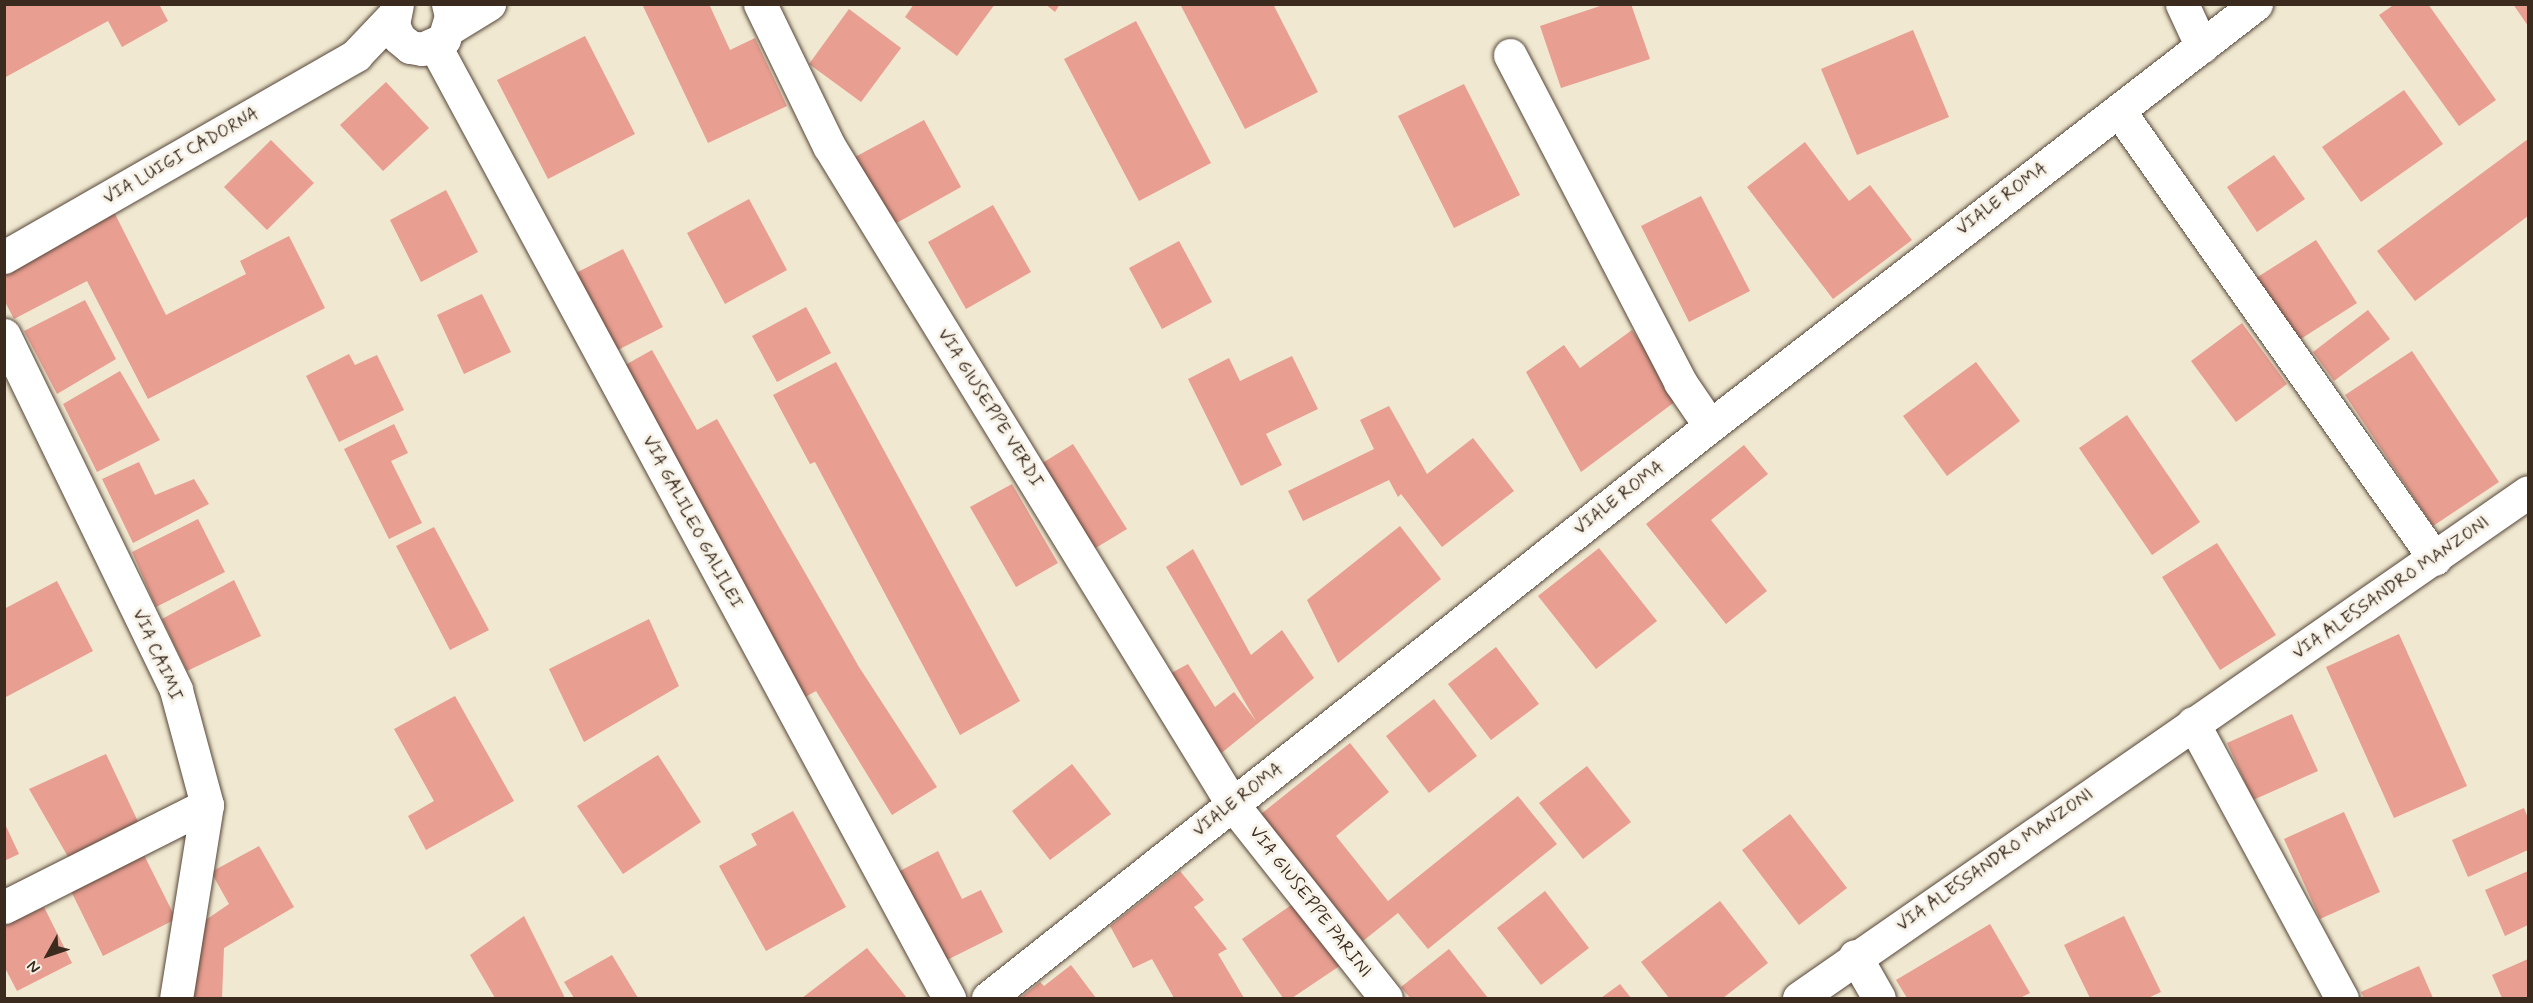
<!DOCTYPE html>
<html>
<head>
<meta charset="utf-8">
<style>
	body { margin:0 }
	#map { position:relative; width:2533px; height:1003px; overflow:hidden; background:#f0e8d0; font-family:Mynerve,sans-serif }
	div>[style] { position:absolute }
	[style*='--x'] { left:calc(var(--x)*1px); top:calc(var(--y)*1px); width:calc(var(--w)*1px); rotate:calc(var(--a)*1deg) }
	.building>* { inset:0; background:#e89e91 }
	.roads { filter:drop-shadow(0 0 2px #564639) drop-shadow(0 0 2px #564639) }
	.minor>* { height:33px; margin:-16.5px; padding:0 16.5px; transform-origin:16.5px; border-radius:16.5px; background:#fff }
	span { translate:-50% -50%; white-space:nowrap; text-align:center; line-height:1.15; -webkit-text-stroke:6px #f7f3e8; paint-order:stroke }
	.street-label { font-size:18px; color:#3b2a1e }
	.frame { position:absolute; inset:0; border:6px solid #3b2a1e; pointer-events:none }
	.north { position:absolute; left:18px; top:925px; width:60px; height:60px; -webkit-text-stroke:4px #f7f3e8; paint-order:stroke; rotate:230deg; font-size:16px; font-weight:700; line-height:24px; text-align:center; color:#3b2a1e }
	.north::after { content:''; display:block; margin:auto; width:21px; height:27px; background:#3b2a1e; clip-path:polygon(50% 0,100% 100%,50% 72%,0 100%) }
</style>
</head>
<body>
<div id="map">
	<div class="building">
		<div style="clip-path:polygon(4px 4px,159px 4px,168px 21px,122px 47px,108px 21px,4px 78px)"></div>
		<div style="clip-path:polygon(642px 4px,709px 4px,730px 50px,755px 38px,787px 106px,708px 143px)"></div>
		<div style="clip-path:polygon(914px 4px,995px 4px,957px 56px,905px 17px)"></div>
		<div style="clip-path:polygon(1045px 4px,1060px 4px,1055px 12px)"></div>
		<div style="clip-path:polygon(1180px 4px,1273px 4px,1318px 92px,1245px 129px)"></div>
		<div style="clip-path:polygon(1606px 4px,1631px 4px,1650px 59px,1561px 88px,1540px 26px)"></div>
		<div style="clip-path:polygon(2395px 4px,2428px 4px,2496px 100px,2459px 126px,2379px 15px)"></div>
		<div style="clip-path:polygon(2513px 4px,2528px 4px,2528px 26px)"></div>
		<div style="clip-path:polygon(849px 9px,901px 48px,861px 102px,809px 64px)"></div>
		<div style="clip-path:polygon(1136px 21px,1211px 163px,1139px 201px,1064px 59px)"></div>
		<div style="clip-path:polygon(1913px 30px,1949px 117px,1857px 155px,1821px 69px)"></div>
		<div style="clip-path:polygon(585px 36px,635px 134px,548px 179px,497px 80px)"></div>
		<div style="clip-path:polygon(386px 82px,429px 128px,383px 171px,340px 125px)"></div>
		<div style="clip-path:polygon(1464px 84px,1520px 195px,1454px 228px,1398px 116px)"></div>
		<div style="clip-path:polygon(2404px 90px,2443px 144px,2361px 202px,2322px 147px)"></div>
		<div style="clip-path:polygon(924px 120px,961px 187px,893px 225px,855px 157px)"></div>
		<div style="clip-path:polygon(2528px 139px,2528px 216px,2415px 301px,2377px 251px)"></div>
		<div style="clip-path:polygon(271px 140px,314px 183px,267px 230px,224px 187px)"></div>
		<div style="clip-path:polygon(1805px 142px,1849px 201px,1870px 185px,1912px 240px,1833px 299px,1747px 187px)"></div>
		<div style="clip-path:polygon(2274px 155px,2305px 199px,2257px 232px,2227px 187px)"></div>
		<div style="clip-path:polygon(446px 190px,478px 252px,421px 282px,390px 220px)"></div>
		<div style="clip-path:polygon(1701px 196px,1750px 291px,1689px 322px,1641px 226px)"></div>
		<div style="clip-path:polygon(749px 199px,787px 270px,725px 304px,687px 233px)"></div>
		<div style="clip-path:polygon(993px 205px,1031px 272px,966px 309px,928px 242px)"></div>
		<div style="clip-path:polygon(114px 212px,166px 315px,246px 274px,240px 261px,289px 236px,325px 308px,148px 399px,87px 281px,14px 319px,4px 300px,4px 268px)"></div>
		<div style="clip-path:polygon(2316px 240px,2357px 303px,2296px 342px,2256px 278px)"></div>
		<div style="clip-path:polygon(1179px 241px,1212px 302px,1162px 329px,1129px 268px)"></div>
		<div style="clip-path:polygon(623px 249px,663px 327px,608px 355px,568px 277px)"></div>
		<div style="clip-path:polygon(482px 294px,511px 352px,464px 374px,437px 315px)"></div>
		<div style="clip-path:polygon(85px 300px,116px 359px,57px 394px,24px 331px)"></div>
		<div style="clip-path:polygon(806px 307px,831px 353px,777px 382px,752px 336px)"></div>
		<div style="clip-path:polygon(2368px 310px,2390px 339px,2334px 381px,2313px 352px)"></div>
		<div style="clip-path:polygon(2242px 323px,2287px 384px,2236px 422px,2191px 361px)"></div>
		<div style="clip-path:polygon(1632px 330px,1680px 398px,1581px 472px,1526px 372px,1564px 345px,1580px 368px)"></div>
		<div style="clip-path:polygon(652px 350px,697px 430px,717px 419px,859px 667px,937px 787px,892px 815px,816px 691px,800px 700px,618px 369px)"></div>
		<div style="clip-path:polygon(2412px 351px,2499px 482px,2433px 526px,2345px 395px)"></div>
		<div style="clip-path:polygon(349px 354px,355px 365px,377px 355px,404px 410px,339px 442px,306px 376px)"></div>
		<div style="clip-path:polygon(1292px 356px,1318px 409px,1266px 434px,1282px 465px,1241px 486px,1188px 379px,1229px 358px,1240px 381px)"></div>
		<div style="clip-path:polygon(836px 362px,1020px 701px,960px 735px,815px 462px,810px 464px,773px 395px)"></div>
		<div style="clip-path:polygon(1976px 362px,2020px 421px,1947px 476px,1903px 416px)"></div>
		<div style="clip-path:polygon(120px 371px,160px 440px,97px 472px,63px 404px)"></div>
		<div style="clip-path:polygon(1389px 406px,1427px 474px,1473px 438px,1514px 491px,1442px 547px,1401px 494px,1398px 497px,1389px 480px,1303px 521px,1288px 491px,1374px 449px,1360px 420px)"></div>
		<div style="clip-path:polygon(2127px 415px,2200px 522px,2152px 555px,2079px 448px)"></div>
		<div style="clip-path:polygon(394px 424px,408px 453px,391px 461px,422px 523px,389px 539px,344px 449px)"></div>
		<div style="clip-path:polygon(1073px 444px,1127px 529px,1089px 552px,1036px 467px)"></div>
		<div style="clip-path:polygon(1744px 445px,1768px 474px,1711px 520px,1767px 591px,1726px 624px,1646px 524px)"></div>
		<div style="clip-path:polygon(139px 462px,155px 495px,194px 479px,209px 504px,133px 543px,102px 479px)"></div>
		<div style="clip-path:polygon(1012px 484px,1058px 563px,1016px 587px,970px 507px)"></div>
		<div style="clip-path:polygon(198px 519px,225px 572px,156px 607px,132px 552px)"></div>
		<div style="clip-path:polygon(1400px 526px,1441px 579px,1338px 663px,1307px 600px)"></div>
		<div style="clip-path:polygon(434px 527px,489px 630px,450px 650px,396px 546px)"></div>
		<div style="clip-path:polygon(2217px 543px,2276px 635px,2220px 670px,2162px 577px)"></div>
		<div style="clip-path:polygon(1599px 548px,1657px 621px,1596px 669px,1538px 596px)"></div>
		<div style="clip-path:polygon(1193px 549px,1251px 655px,1282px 630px,1314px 678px,1214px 759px,1164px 677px,1188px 664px,1215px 707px,1234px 692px,1256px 721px,1166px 567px)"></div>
		<div style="clip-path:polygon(234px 580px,261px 636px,187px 671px,162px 619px)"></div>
		<div style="clip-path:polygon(57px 581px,93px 651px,4px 698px,4px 609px)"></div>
		<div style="clip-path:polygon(649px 619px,679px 686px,584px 742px,549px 669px)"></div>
		<div style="clip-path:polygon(2399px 634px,2467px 786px,2394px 818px,2326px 667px)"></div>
		<div style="clip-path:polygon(1496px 647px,1539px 704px,1491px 740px,1448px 684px)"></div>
		<div style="clip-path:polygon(455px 696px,514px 801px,426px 850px,408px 816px,434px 801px,394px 729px)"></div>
		<div style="clip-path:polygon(1434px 699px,1477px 756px,1429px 793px,1386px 736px)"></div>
		<div style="clip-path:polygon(2292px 714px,2318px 771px,2253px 800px,2227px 743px)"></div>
		<div style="clip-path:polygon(1350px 743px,1389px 792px,1336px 836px,1388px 901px,1518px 796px,1557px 844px,1428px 949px,1398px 913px,1363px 941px,1261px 814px)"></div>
		<div style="clip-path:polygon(106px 754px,141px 828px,71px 862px,29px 789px)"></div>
		<div style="clip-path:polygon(658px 755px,701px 822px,623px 874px,577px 806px)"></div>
		<div style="clip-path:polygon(1072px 764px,1111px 814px,1050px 860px,1012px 811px)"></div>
		<div style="clip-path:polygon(1587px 766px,1631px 822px,1583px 859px,1539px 803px)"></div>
		<div style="clip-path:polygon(2524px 808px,2528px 818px,2528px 850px,2468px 877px,2452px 840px)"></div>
		<div style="clip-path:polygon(793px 811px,846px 907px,766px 951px,719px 866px,757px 845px,751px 834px)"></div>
		<div style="clip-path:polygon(2344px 812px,2380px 892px,2320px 919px,2284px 839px)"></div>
		<div style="clip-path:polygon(1790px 814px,1847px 888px,1799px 925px,1742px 850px)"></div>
		<div style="clip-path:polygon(4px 822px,19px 854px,4px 861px)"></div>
		<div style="clip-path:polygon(259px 846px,294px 907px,224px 948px,222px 998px,181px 998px,194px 928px,229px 904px,211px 872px)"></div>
		<div style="clip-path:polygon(142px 851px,176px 919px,103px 956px,70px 889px)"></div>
		<div style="clip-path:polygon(938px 851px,962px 899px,981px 890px,1003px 932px,941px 963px,896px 873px)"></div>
		<div style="clip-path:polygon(1180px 871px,1204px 900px,1194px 907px,1227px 949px,1218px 954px,1244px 998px,1174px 998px,1152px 959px,1133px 968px,1110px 926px)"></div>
		<div style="clip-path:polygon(2528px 871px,2528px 925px,2505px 936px,2485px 890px)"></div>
		<div style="clip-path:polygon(1545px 891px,1589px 948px,1541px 985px,1497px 928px)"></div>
		<div style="clip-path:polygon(1300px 899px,1344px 963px,1292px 998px,1283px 998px,1242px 939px)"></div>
		<div style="clip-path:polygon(1720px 901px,1768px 963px,1723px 998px,1669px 998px,1641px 962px)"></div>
		<div style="clip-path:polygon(44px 907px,72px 963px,17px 991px,4px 966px,4px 926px)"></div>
		<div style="clip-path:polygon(524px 916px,565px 998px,495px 998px,470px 955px)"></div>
		<div style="clip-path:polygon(2124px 916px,2161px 992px,2148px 998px,2090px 998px,2064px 945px)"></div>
		<div style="clip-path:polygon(1990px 924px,2030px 993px,2020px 998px,1907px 998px,1896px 980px)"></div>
		<div style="clip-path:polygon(867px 948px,907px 998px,802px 998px)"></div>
		<div style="clip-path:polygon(1449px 949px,1488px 998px,1410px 998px,1401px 987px)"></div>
		<div style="clip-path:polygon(612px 955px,638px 998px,574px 998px,564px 982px)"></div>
		<div style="clip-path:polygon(2528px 959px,2528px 998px,2502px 998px,2492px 975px)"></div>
		<div style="clip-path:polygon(1071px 965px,1096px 998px,1020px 998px,1040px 982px,1044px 986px)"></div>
		<div style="clip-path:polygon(2419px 966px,2433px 998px,2364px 998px,2361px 992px)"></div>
		<div style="clip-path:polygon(1620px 984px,1631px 998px,1601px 998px)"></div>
	</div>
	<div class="roads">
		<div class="minor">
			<div style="--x:397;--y:4;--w:21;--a:101"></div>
			<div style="--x:393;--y:25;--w:14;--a:65"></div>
			<div style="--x:399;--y:38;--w:14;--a:39"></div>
			<div style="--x:410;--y:47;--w:12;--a:9"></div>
			<div style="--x:422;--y:49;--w:24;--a:-24"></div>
			<div style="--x:444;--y:39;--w:24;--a:-73"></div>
			<div style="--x:451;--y:16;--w:12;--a:-104"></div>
			<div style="--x:760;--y:4;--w:158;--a:64.1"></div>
			<div style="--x:829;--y:146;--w:773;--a:58.49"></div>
			<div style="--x:1233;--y:805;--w:246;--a:51.6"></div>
			<div style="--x:2182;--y:4;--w:47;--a:65.1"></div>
			<div style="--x:450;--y:28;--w:46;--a:-31.6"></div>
			<div style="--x:435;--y:46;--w:1082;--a:61.63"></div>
			<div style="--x:1510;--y:55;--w:369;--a:62.5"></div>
			<div style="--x:1680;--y:382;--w:53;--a:55.7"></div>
			<div style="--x:2119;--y:111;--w:548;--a:54.8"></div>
			<div style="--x:4;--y:257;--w:406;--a:-29.8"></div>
			<div style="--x:356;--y:55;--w:52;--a:-46.5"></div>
			<div style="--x:4;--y:335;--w:394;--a:64.1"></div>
			<div style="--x:176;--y:690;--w:119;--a:74.9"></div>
			<div style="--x:207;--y:805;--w:195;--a:99.1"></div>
			<div style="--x:2193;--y:723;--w:313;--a:61.6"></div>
			<div style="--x:4;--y:907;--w:227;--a:-26.7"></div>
			<div style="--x:1855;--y:956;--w:48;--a:60.3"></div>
			<div style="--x:988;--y:998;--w:921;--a:-38.39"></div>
			<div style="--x:1710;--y:426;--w:690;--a:-37.7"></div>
			<div style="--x:1799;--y:998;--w:887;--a:-34.76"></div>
		</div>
	</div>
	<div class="street-label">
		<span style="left:181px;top:156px;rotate:-30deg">VIA LUIGI CADORNA</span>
		<span style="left:2002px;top:199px;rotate:-37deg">VIALE ROMA</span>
		<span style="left:990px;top:408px;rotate:58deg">VIA GIUSEPPE VERDI</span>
		<span style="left:1619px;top:498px;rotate:-38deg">VIALE ROMA</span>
		<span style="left:692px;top:522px;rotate:62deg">VIA GALILEO GALILEI</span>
		<span style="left:2391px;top:588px;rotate:-35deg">VIA ALESSANDRO MANZONI</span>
		<span style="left:157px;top:655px;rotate:66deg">VIA CAIMI</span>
		<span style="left:1238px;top:800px;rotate:-38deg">VIALE ROMA</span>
		<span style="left:1995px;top:860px;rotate:-35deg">VIA ALESSANDRO MANZONI</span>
		<span style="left:1310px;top:902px;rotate:52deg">VIA GIUSEPPE PARINI</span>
	</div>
	<div class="frame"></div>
	<div class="north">N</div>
</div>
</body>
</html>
